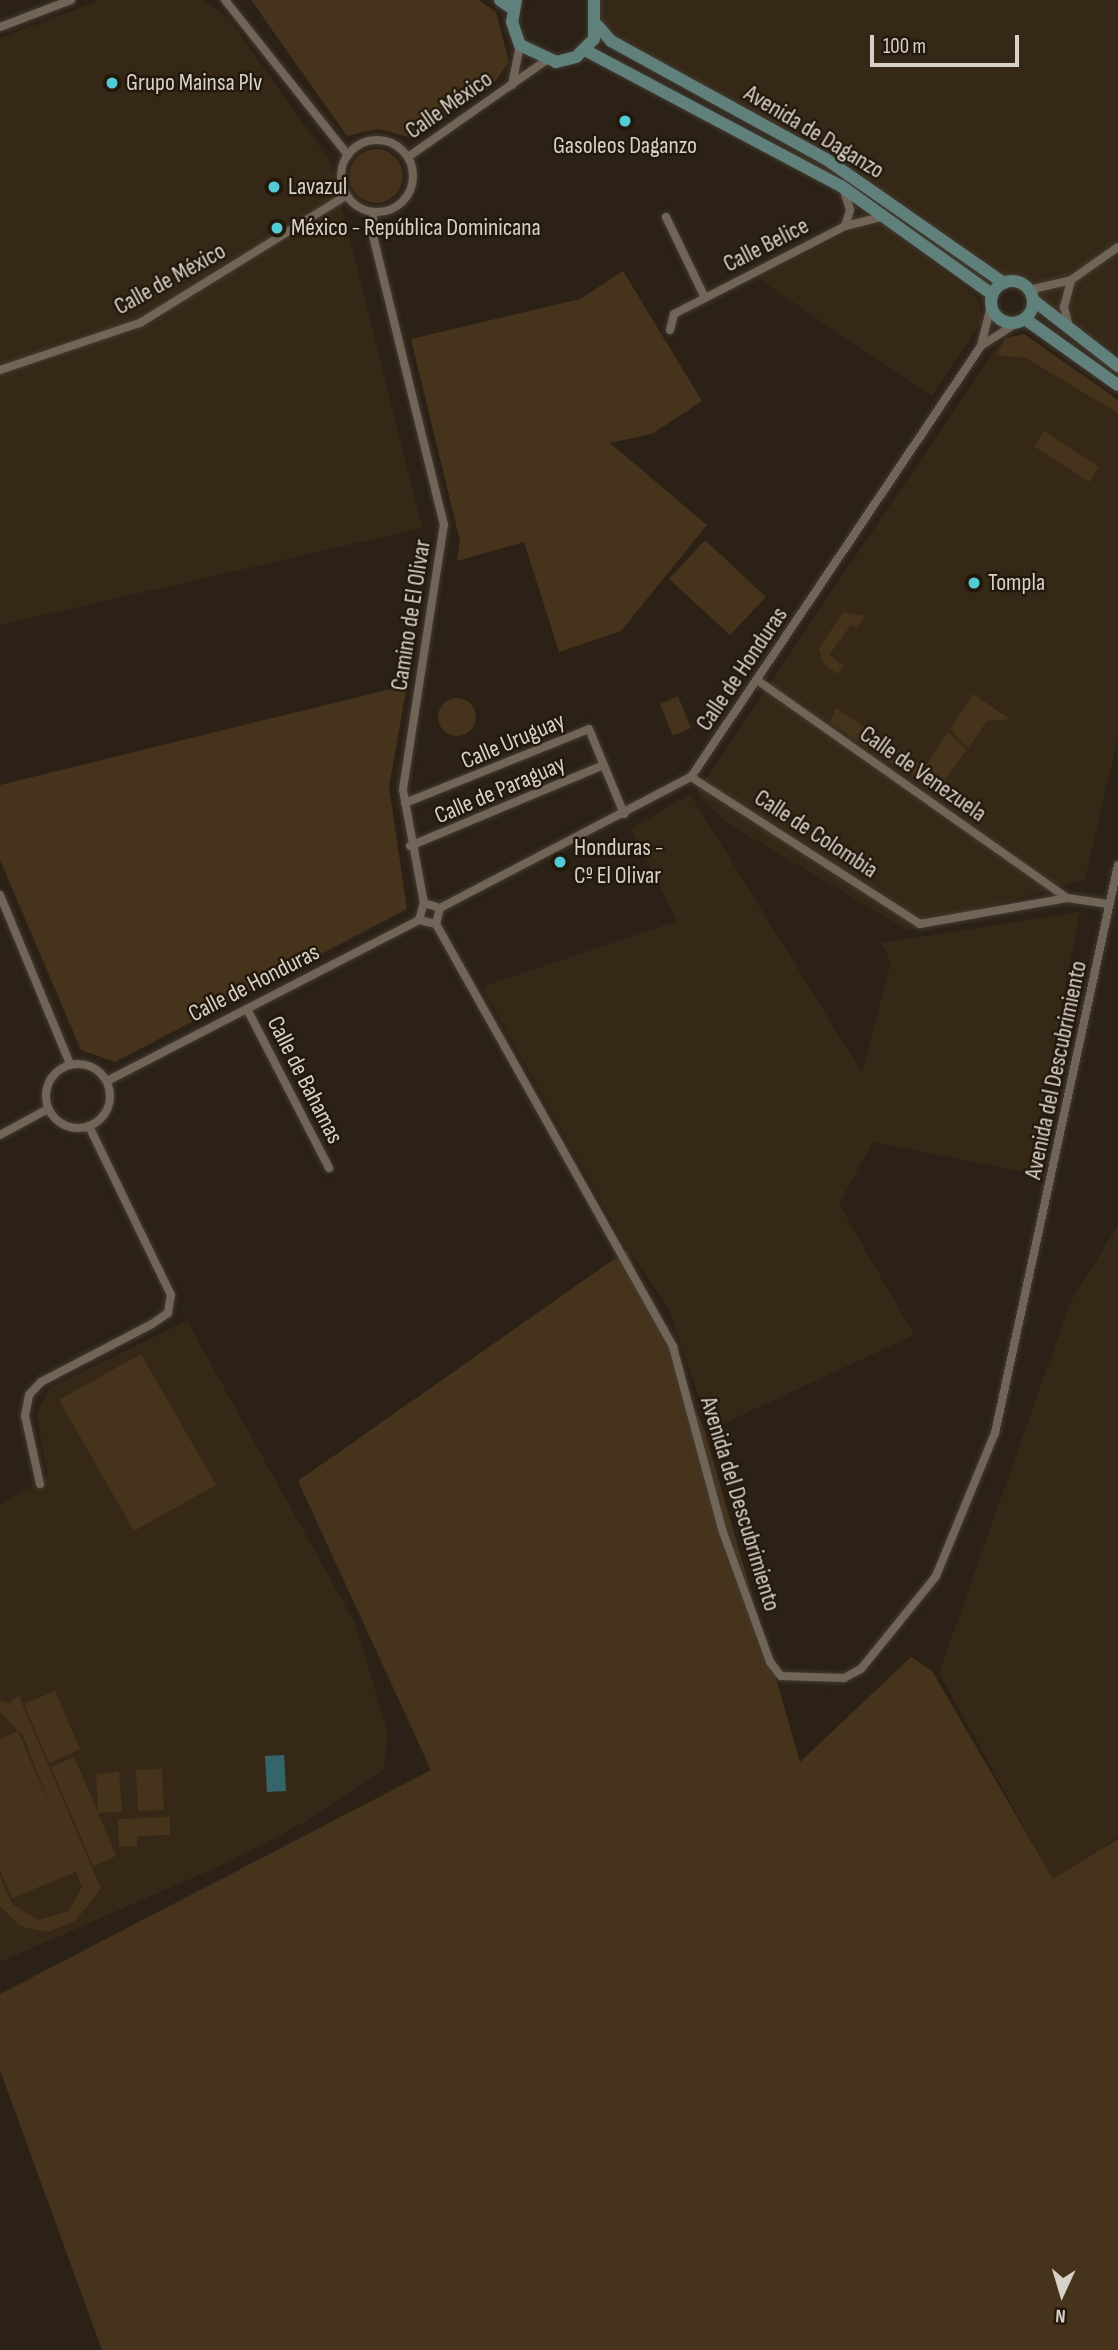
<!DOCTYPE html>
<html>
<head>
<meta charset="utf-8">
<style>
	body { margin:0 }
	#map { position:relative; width:1118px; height:2350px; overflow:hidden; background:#2b2116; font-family:"Sofia Sans Condensed",sans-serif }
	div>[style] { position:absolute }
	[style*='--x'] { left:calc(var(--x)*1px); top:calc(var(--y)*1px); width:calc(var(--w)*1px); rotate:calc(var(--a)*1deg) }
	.built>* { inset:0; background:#362816 }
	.green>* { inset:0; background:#46331b }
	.round { border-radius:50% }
	.water>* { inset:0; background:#33656a }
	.roads { filter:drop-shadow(0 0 2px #433b32) drop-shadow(0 0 2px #433b32) }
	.minor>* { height:8px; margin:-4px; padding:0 4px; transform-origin:4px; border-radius:4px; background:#716558 }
	.minor>.ring { margin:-4px; padding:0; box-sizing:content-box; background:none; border:8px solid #716558; border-radius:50% }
	.secondary>* { height:12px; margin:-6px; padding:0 6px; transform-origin:6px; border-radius:6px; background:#60807b }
	.secondary>.ring { margin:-6px; padding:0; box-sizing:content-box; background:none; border:12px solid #60807b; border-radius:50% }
	.dots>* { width:19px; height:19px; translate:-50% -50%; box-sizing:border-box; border:4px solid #22180c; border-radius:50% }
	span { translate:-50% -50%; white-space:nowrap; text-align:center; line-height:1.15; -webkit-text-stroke:5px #22180c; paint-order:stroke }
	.poi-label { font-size:24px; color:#d8d1c9 }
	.left { translate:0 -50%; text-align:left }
	.street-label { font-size:24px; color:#d8d1c9 }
	.north { position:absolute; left:1027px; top:2259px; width:70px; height:70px; -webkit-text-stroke:5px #22180c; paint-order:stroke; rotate:184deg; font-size:19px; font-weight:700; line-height:28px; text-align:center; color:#d8d1c9 }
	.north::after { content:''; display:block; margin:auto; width:24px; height:32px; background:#d8d1c9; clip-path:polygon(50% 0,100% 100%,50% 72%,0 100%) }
	.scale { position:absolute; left:870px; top:35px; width:149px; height:32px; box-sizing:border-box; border:4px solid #d8d1c9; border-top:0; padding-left:9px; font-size:21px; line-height:24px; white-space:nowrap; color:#d8d1c9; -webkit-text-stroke:5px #22180c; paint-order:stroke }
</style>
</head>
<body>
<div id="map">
	<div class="built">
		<div style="clip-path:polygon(100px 0,202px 0,228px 17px,331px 163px,422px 528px,0 625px,0 38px)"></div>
		<div style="clip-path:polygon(599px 0,1118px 0,1118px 366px,1026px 286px,1004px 283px,826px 159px,611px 41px,598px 26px)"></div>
		<div style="clip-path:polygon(866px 223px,884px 224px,973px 293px,981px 307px,982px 321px,932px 396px,757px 278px)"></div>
		<div style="clip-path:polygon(1024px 334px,1118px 400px,1118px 737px,1085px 879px,909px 931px,727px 823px,696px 793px,997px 346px)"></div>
		<div style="clip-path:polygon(690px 794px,862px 1073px,891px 962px,881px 943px,1080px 912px,1029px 1173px,873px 1142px,839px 1204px,914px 1335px,710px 1430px,668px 1307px,629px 1252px,482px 987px,677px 921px,631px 829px)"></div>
		<div style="clip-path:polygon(1118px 1225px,1118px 1836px,1056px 1885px,939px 1673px,1070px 1303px)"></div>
		<div style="clip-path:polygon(187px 1321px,355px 1623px,388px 1733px,384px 1769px,301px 1824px,222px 1865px,0 1962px,0 1505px,48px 1476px,36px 1414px,50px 1387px)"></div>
	</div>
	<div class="green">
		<div style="clip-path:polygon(251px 0,479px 0,496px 12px,509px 62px,491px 87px,412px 138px,378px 129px,347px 136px)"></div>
		<div class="round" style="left:349px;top:149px;width:54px;height:54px"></div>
		<div style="clip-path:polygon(623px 271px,702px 401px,652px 434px,610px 443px,707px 525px,621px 631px,559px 652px,524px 542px,457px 561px,460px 541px,411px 339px,580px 299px)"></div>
		<div style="clip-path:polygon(1024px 334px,1118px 400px,1118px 413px,1026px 358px,996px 355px,1005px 338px)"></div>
		<div style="clip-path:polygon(1044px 431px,1099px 467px,1089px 482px,1034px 446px)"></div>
		<div style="clip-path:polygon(705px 540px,766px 597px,730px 635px,669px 579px)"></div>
		<div style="clip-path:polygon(843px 612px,866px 616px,857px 628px,851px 625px,829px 655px,843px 666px,838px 674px,824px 664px,819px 649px)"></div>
		<div style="clip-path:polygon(407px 685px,389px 787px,407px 909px,115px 1062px,81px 1050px,0 860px,0 785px)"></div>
		<div style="clip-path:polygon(973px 694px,1010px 719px,987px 721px,968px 748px,950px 729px)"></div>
		<div style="clip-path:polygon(678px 696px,691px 728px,673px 736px,660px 704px)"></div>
		<div class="round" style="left:438px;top:698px;width:38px;height:38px"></div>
		<div style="clip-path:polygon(836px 708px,909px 757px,903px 764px,896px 767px,830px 722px)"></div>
		<div style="clip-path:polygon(948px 732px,967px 750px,944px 781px,921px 784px,910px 770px,915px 761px,925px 767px)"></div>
		<div style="clip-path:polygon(627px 1250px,705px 1432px,800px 1762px,911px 1657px,932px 1671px,1053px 1879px,1118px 1839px,1118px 2350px,102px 2350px,0 2070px,0 1994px,431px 1770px,298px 1481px)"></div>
		<div style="clip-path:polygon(141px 1354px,216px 1485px,134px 1531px,59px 1400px)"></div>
		<div style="clip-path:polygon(55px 1691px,80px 1749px,49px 1763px,24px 1704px)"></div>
		<div style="clip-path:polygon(19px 1696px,101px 1889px,75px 1921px,48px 1932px,20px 1926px,0 1906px,0 1876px,12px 1904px,38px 1920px,69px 1911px,82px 1887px,23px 1736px,0 1712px,0 1701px,9px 1703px)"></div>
		<div style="clip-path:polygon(18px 1731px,78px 1871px,12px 1898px,0 1871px,0 1739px)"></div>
		<div style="clip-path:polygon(74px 1757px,98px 1812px,96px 1774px,119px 1772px,122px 1812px,98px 1813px,116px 1856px,93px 1866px,51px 1767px)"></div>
		<div style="clip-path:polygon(162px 1769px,164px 1810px,138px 1811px,136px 1770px)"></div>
		<div style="clip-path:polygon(170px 1817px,170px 1835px,137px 1836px,137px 1846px,119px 1847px,118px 1819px)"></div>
	</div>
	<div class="water">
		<div style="clip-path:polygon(284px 1755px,286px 1791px,267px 1792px,265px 1756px)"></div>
	</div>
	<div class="roads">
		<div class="minor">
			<div style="--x:225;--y:0;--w:198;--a:51.6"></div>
			<div style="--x:0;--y:27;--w:76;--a:-20.8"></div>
			<div style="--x:512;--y:85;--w:41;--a:-78.7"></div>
			<div class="ring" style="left:341px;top:140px;width:64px;height:64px"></div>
			<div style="--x:408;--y:157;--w:167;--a:-35"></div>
			<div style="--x:843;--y:188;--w:23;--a:72"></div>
			<div style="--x:850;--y:210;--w:17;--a:107"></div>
			<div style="--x:845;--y:226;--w:38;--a:-14"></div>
			<div style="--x:373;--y:212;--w:24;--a:90"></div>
			<div style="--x:373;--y:236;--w:297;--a:76.2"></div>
			<div style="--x:444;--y:524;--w:269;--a:98.8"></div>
			<div style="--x:403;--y:790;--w:115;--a:79.5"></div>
			<div style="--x:666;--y:217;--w:90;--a:64.3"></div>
			<div style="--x:1029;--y:290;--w:43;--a:-13.4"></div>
			<div style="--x:1071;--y:280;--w:57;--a:-35.1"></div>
			<div style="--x:1069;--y:327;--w:21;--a:-104"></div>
			<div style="--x:1064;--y:307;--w:28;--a:-75"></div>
			<div style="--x:670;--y:330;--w:16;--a:-76"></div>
			<div style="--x:674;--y:314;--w:192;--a:-27.2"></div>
			<div style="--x:984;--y:344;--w:38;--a:-33"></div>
			<div style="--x:0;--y:370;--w:148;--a:-18.6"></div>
			<div style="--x:140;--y:323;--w:243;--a:-31.7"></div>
			<div style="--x:757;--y:680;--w:379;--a:35.1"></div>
			<div style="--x:691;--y:777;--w:272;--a:32.7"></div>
			<div style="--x:920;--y:924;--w:149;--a:-10"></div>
			<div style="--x:1067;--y:898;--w:42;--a:8.1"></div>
			<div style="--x:405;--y:803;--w:198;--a:-21.9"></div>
			<div style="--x:589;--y:729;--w:92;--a:67.6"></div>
			<div style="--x:410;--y:846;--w:210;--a:-22.7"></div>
			<div style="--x:0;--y:895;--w:183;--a:67.5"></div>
			<div style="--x:440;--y:908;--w:283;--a:-27.6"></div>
			<div style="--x:691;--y:777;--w:519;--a:-56.07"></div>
			<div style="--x:981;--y:346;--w:41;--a:-76"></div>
			<div style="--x:419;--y:920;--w:18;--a:-74"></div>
			<div style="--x:424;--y:903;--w:17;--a:17"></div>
			<div style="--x:419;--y:920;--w:17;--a:13"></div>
			<div style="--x:436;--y:924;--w:16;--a:-76"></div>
			<div style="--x:436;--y:924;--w:485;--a:60.7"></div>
			<div style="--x:673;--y:1347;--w:192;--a:74.9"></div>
			<div style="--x:723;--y:1532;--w:138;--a:70.1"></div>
			<div style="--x:770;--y:1662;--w:18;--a:52"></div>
			<div style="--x:781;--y:1676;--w:63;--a:1.8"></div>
			<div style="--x:844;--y:1678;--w:19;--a:-28"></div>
			<div style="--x:861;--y:1669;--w:119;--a:-51.1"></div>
			<div style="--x:936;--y:1576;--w:155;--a:-67.6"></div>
			<div style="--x:995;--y:1433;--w:581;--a:-77.78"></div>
			<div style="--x:247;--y:1009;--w:179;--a:62.7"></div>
			<div class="ring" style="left:46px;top:1064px;width:56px;height:56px"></div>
			<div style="--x:107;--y:1081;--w:351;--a:-27.3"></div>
			<div style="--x:0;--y:1135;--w:55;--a:-28.4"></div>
			<div style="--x:40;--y:1484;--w:70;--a:-102.4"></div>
			<div style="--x:25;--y:1416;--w:21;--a:-79"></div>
			<div style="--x:29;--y:1395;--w:18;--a:-47"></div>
			<div style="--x:41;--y:1382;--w:125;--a:-27.6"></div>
			<div style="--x:152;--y:1324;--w:19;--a:-35"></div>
			<div style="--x:168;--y:1313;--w:18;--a:-81"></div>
			<div style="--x:171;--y:1295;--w:188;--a:-115.9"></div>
		</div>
		<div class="secondary">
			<div style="--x:500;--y:0;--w:16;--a:35"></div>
			<div style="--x:516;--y:0;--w:22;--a:100"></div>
			<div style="--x:512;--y:22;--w:24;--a:71"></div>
			<div style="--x:520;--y:45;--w:40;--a:25"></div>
			<div style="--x:556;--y:62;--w:21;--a:-14"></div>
			<div style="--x:576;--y:57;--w:25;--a:-45"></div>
			<div style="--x:594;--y:39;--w:39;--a:-90"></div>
			<div style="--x:598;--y:26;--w:20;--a:49"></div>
			<div style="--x:611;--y:41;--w:245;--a:28.8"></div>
			<div style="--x:826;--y:159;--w:217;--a:34.9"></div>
			<div style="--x:585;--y:50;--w:290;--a:28"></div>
			<div style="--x:841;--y:186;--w:186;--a:35.6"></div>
			<div class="ring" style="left:991px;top:281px;width:30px;height:30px"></div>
			<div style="--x:1033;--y:300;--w:108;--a:37.8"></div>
			<div style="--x:1025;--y:319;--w:114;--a:35.4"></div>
		</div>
	</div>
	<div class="dots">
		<div style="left:112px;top:83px;background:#52cbd7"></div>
		<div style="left:625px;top:121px;background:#52cbd7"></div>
		<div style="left:274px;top:187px;background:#52cbd7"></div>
		<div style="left:277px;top:228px;background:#52cbd7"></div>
		<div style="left:974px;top:583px;background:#52cbd7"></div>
		<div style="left:560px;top:862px;background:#52cbd7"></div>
	</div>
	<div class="poi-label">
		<span class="left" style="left:126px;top:83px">Grupo Mainsa Plv</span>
		<span style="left:625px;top:146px">Gasoleos Daganzo</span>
		<span class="left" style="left:288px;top:187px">Lavazul</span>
		<span class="left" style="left:291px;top:228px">México - República Dominicana</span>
		<span class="left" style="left:988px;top:583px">Tompla</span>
		<span class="left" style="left:574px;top:862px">Honduras -<br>Cº El Olivar</span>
	</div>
	<div class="street-label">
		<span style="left:449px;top:105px;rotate:-35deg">Calle México</span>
		<span style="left:814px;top:132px;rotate:31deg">Avenida de Daganzo</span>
		<span style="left:766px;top:245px;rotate:-27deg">Calle Belice</span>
		<span style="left:170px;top:279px;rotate:-29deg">Calle de México</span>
		<span style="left:411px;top:615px;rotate:-81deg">Camino de El Olivar</span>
		<span style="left:742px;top:669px;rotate:-56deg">Calle de Honduras</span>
		<span style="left:513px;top:741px;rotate:-23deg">Calle Uruguay</span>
		<span style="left:923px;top:774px;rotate:35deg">Calle de Venezuela</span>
		<span style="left:500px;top:790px;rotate:-23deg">Calle de Paraguay</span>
		<span style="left:816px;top:834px;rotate:33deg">Calle de Colombia</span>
		<span style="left:254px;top:983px;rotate:-27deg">Calle de Honduras</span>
		<span style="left:1056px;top:1070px;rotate:-78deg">Avenida del Descubrimiento</span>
		<span style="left:305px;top:1080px;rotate:63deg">Calle de Bahamas</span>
		<span style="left:740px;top:1504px;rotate:73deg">Avenida del Descubrimiento</span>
	</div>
	<div class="north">N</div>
	<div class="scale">100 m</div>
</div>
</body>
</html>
